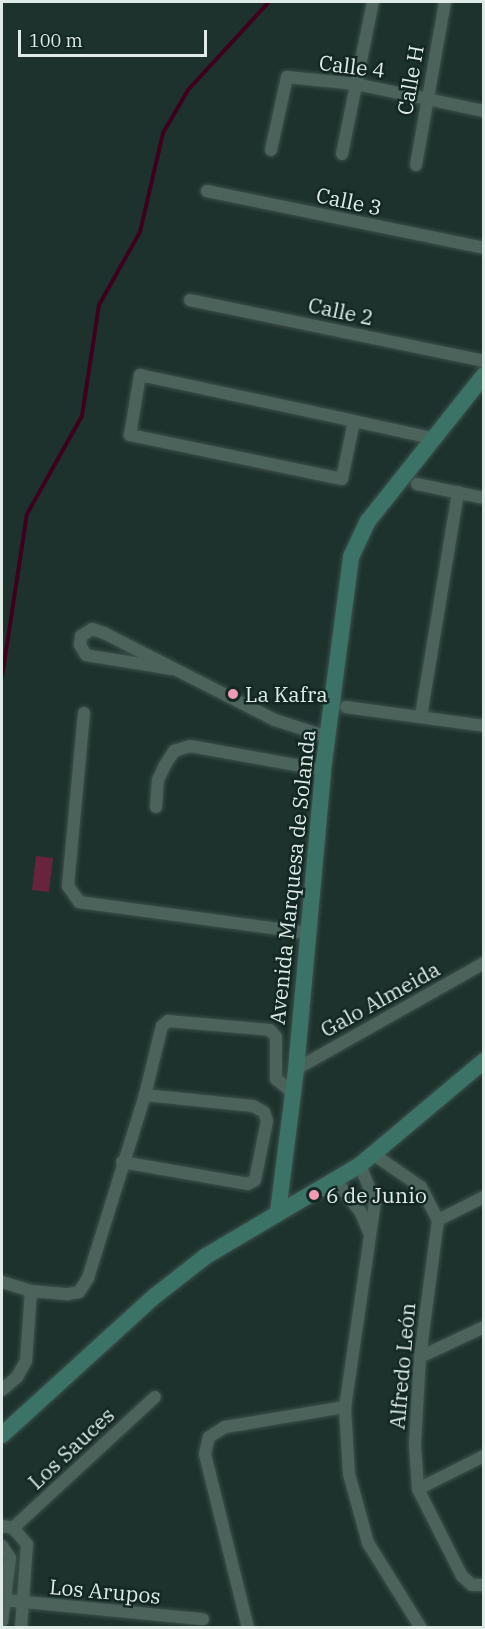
<!DOCTYPE html>
<html>
<head>
<meta charset="utf-8">
<style>
	body { margin:0 }
	#map { position:relative; width:485px; height:1629px; overflow:hidden; background:#1d322c; font-family:"IBM Plex Serif",serif }
	div>[style] { position:absolute }
	[style*='--x'] { left:calc(var(--x)*1px); top:calc(var(--y)*1px); width:calc(var(--w)*1px); rotate:calc(var(--a)*1deg) }
	.green>* { inset:0; background:#68233d }
	.stream>* { height:4px; margin:-2px; padding:0 2px; transform-origin:2px; border-radius:2px; background:#3f001d }
	.roads { filter:drop-shadow(0 0 2px #3d504c) drop-shadow(0 0 2px #3d504c) }
	.street>* { height:12px; margin:-6px; padding:0 6px; transform-origin:6px; border-radius:6px; background:#4c635c }
	.secondary>* { height:16px; margin:-8px; padding:0 8px; transform-origin:8px; border-radius:8px; background:#3c7367 }
	.dots>* { width:16px; height:16px; translate:-50% -50%; box-sizing:border-box; border:3px solid #132823; border-radius:50% }
	span { translate:-50% -50%; white-space:nowrap; text-align:center; line-height:1.15; -webkit-text-stroke:5px #132823; paint-order:stroke }
	.street-label { font-size:21px; color:#deebe7 }
	.poi-label { font-size:21px; color:#deebe7 }
	.left { translate:0 -50%; text-align:left }
	.frame { position:absolute; inset:0; border:3px solid #deebe7; pointer-events:none }
	.scale { position:absolute; left:18px; top:30px; width:189px; height:27px; box-sizing:border-box; border:3px solid #deebe7; border-top:0; padding-left:8px; font-size:18px; line-height:21px; white-space:nowrap; color:#deebe7; -webkit-text-stroke:4px #132823; paint-order:stroke }
</style>
</head>
<body>
<div id="map">
	<div class="green">
		<div style="clip-path:polygon(36px 856px,53px 858px,49px 892px,32px 890px)"></div>
	</div>
	<div class="stream">
		<div style="--x:2;--y:677;--w:165;--a:-81.3"></div>
		<div style="--x:27;--y:514;--w:112;--a:-60.7"></div>
		<div style="--x:82;--y:416;--w:112;--a:-81.3"></div>
		<div style="--x:99;--y:305;--w:84;--a:-60.7"></div>
		<div style="--x:140;--y:232;--w:102;--a:-76.9"></div>
		<div style="--x:163;--y:133;--w:50;--a:-59.8"></div>
		<div style="--x:188;--y:90;--w:120;--a:-47.4"></div>
	</div>
	<div class="roads">
		<div class="street">
			<div style="--x:271;--y:150;--w:75;--a:-77.6"></div>
			<div style="--x:287;--y:77;--w:69;--a:5.8"></div>
			<div style="--x:356;--y:84;--w:131;--a:11.9"></div>
			<div style="--x:342;--y:154;--w:155;--a:-78.5"></div>
			<div style="--x:416;--y:165;--w:166;--a:-79.9"></div>
			<div style="--x:207;--y:191;--w:283;--a:11.6"></div>
			<div style="--x:190;--y:300;--w:300;--a:11.7"></div>
			<div style="--x:354;--y:421;--w:59;--a:101.7"></div>
			<div style="--x:342;--y:479;--w:217;--a:-168.3"></div>
			<div style="--x:130;--y:435;--w:61;--a:-80.5"></div>
			<div style="--x:140;--y:375;--w:219;--a:12.1"></div>
			<div style="--x:354;--y:421;--w:80;--a:12.3"></div>
			<div style="--x:417;--y:484;--w:68;--a:11.8"></div>
			<div style="--x:172;--y:669;--w:87;--a:-170.8"></div>
			<div style="--x:86;--y:655;--w:12;--a:-121"></div>
			<div style="--x:80;--y:645;--w:9;--a:-84"></div>
			<div style="--x:81;--y:636;--w:13;--a:-32"></div>
			<div style="--x:92;--y:629;--w:13;--a:18"></div>
			<div style="--x:104;--y:633;--w:192;--a:27"></div>
			<div style="--x:275;--y:720;--w:56;--a:17.8"></div>
			<div style="--x:346;--y:707;--w:139;--a:7.8"></div>
			<div style="--x:84;--y:713;--w:174;--a:95.3"></div>
			<div style="--x:68;--y:886;--w:19;--a:55"></div>
			<div style="--x:79;--y:902;--w:232;--a:7.7"></div>
			<div style="--x:421;--y:716;--w:227;--a:-80.6"></div>
			<div style="--x:156;--y:807;--w:27;--a:-86"></div>
			<div style="--x:158;--y:780;--w:17;--a:-65"></div>
			<div style="--x:165;--y:765;--w:17;--a:-57"></div>
			<div style="--x:174;--y:751;--w:17;--a:-17"></div>
			<div style="--x:190;--y:746;--w:135;--a:10.2"></div>
			<div style="--x:296;--y:1069;--w:216;--a:-29.4"></div>
			<div style="--x:373;--y:1154;--w:58;--a:34.5"></div>
			<div style="--x:421;--y:1187;--w:37;--a:63"></div>
			<div style="--x:438;--y:1220;--w:138;--a:97.5"></div>
			<div style="--x:420;--y:1357;--w:88;--a:93.3"></div>
			<div style="--x:415;--y:1445;--w:44;--a:86.1"></div>
			<div style="--x:418;--y:1489;--w:97;--a:63.2"></div>
			<div style="--x:462;--y:1576;--w:13;--a:42"></div>
			<div style="--x:472;--y:1585;--w:12;--a:0"></div>
			<div style="--x:122;--y:1162;--w:128;--a:9.9"></div>
			<div style="--x:248;--y:1184;--w:8;--a:-30"></div>
			<div style="--x:255;--y:1180;--w:60;--a:-78.5"></div>
			<div style="--x:267;--y:1121;--w:9;--a:-108"></div>
			<div style="--x:264;--y:1112;--w:13;--a:-151"></div>
			<div style="--x:253;--y:1106;--w:109;--a:-174.2"></div>
			<div style="--x:360;--y:1165;--w:40;--a:68"></div>
			<div style="--x:375;--y:1202;--w:207;--a:98.3"></div>
			<div style="--x:345;--y:1407;--w:67;--a:86.6"></div>
			<div style="--x:349;--y:1474;--w:72;--a:74.6"></div>
			<div style="--x:368;--y:1543;--w:100;--a:58.1"></div>
			<div style="--x:337;--y:1182;--w:37;--a:52"></div>
			<div style="--x:360;--y:1211;--w:23;--a:67"></div>
			<div style="--x:438;--y:1220;--w:51;--a:-26.6"></div>
			<div style="--x:2;--y:1282;--w:30;--a:17"></div>
			<div style="--x:31;--y:1291;--w:37;--a:5"></div>
			<div style="--x:68;--y:1294;--w:11;--a:-10"></div>
			<div style="--x:79;--y:1292;--w:17;--a:-57"></div>
			<div style="--x:88;--y:1278;--w:192;--a:-72.7"></div>
			<div style="--x:145;--y:1095;--w:71;--a:-76.2"></div>
			<div style="--x:162;--y:1026;--w:8;--a:-40"></div>
			<div style="--x:168;--y:1021;--w:102;--a:5"></div>
			<div style="--x:270;--y:1030;--w:9;--a:49"></div>
			<div style="--x:276;--y:1037;--w:42;--a:90"></div>
			<div style="--x:276;--y:1079;--w:22;--a:39"></div>
			<div style="--x:420;--y:1357;--w:71;--a:-25.1"></div>
			<div style="--x:2;--y:1390;--w:20;--a:-41"></div>
			<div style="--x:17;--y:1377;--w:18;--a:-61"></div>
			<div style="--x:26;--y:1361;--w:70;--a:-85.9"></div>
			<div style="--x:418;--y:1489;--w:74;--a:-26.6"></div>
			<div style="--x:2;--y:1526;--w:11;--a:10"></div>
			<div style="--x:13;--y:1528;--w:21;--a:49"></div>
			<div style="--x:27;--y:1544;--w:84;--a:94.1"></div>
			<div style="--x:13;--y:1528;--w:193;--a:-42.7"></div>
			<div style="--x:2;--y:1546;--w:14;--a:56"></div>
			<div style="--x:10;--y:1558;--w:64;--a:97.1"></div>
			<div style="--x:4;--y:1600;--w:200;--a:5.5"></div>
			<div style="--x:248;--y:1628;--w:179;--a:-103.9"></div>
			<div style="--x:205;--y:1454;--w:17;--a:-77"></div>
			<div style="--x:209;--y:1437;--w:19;--a:-32"></div>
			<div style="--x:225;--y:1427;--w:122;--a:-9.5"></div>
		</div>
		<div class="secondary">
			<div style="--x:278;--y:1212;--w:144;--a:-82.8"></div>
			<div style="--x:296;--y:1069;--w:300;--a:-84.8"></div>
			<div style="--x:323;--y:770;--w:215;--a:-82.5"></div>
			<div style="--x:351;--y:557;--w:40;--a:-65"></div>
			<div style="--x:368;--y:521;--w:186;--a:-51.5"></div>
			<div style="--x:2;--y:1435;--w:207;--a:-42.3"></div>
			<div style="--x:155;--y:1296;--w:65;--a:-38.1"></div>
			<div style="--x:206;--y:1256;--w:179;--a:-30.6"></div>
			<div style="--x:360;--y:1165;--w:162;--a:-40"></div>
		</div>
	</div>
	<div class="dots">
		<div style="left:233px;top:694px;background:#f09ab5"></div>
		<div style="left:314px;top:1195px;background:#f09ab5"></div>
	</div>
	<div class="street-label">
		<span style="left:352px;top:66px;rotate:7deg">Calle 4</span>
		<span style="left:410px;top:80px;rotate:-80deg">Calle H</span>
		<span style="left:349px;top:201px;rotate:12deg">Calle 3</span>
		<span style="left:341px;top:311px;rotate:12deg">Calle 2</span>
		<span style="left:292px;top:877px;rotate:-84deg">Avenida Marquesa de Solanda</span>
		<span style="left:380px;top:999px;rotate:-29deg">Galo Almeida</span>
		<span style="left:402px;top:1366px;rotate:-85deg">Alfredo León</span>
		<span style="left:71px;top:1448px;rotate:-43deg">Los Sauces</span>
		<span style="left:105px;top:1591px;rotate:5deg">Los Arupos</span>
	</div>
	<div class="poi-label">
		<span class="left" style="left:245px;top:694px">La Kafra</span>
		<span class="left" style="left:326px;top:1195px">6 de Junio</span>
	</div>
	<div class="frame"></div>
	<div class="scale">100 m</div>
</div>
</body>
</html>
